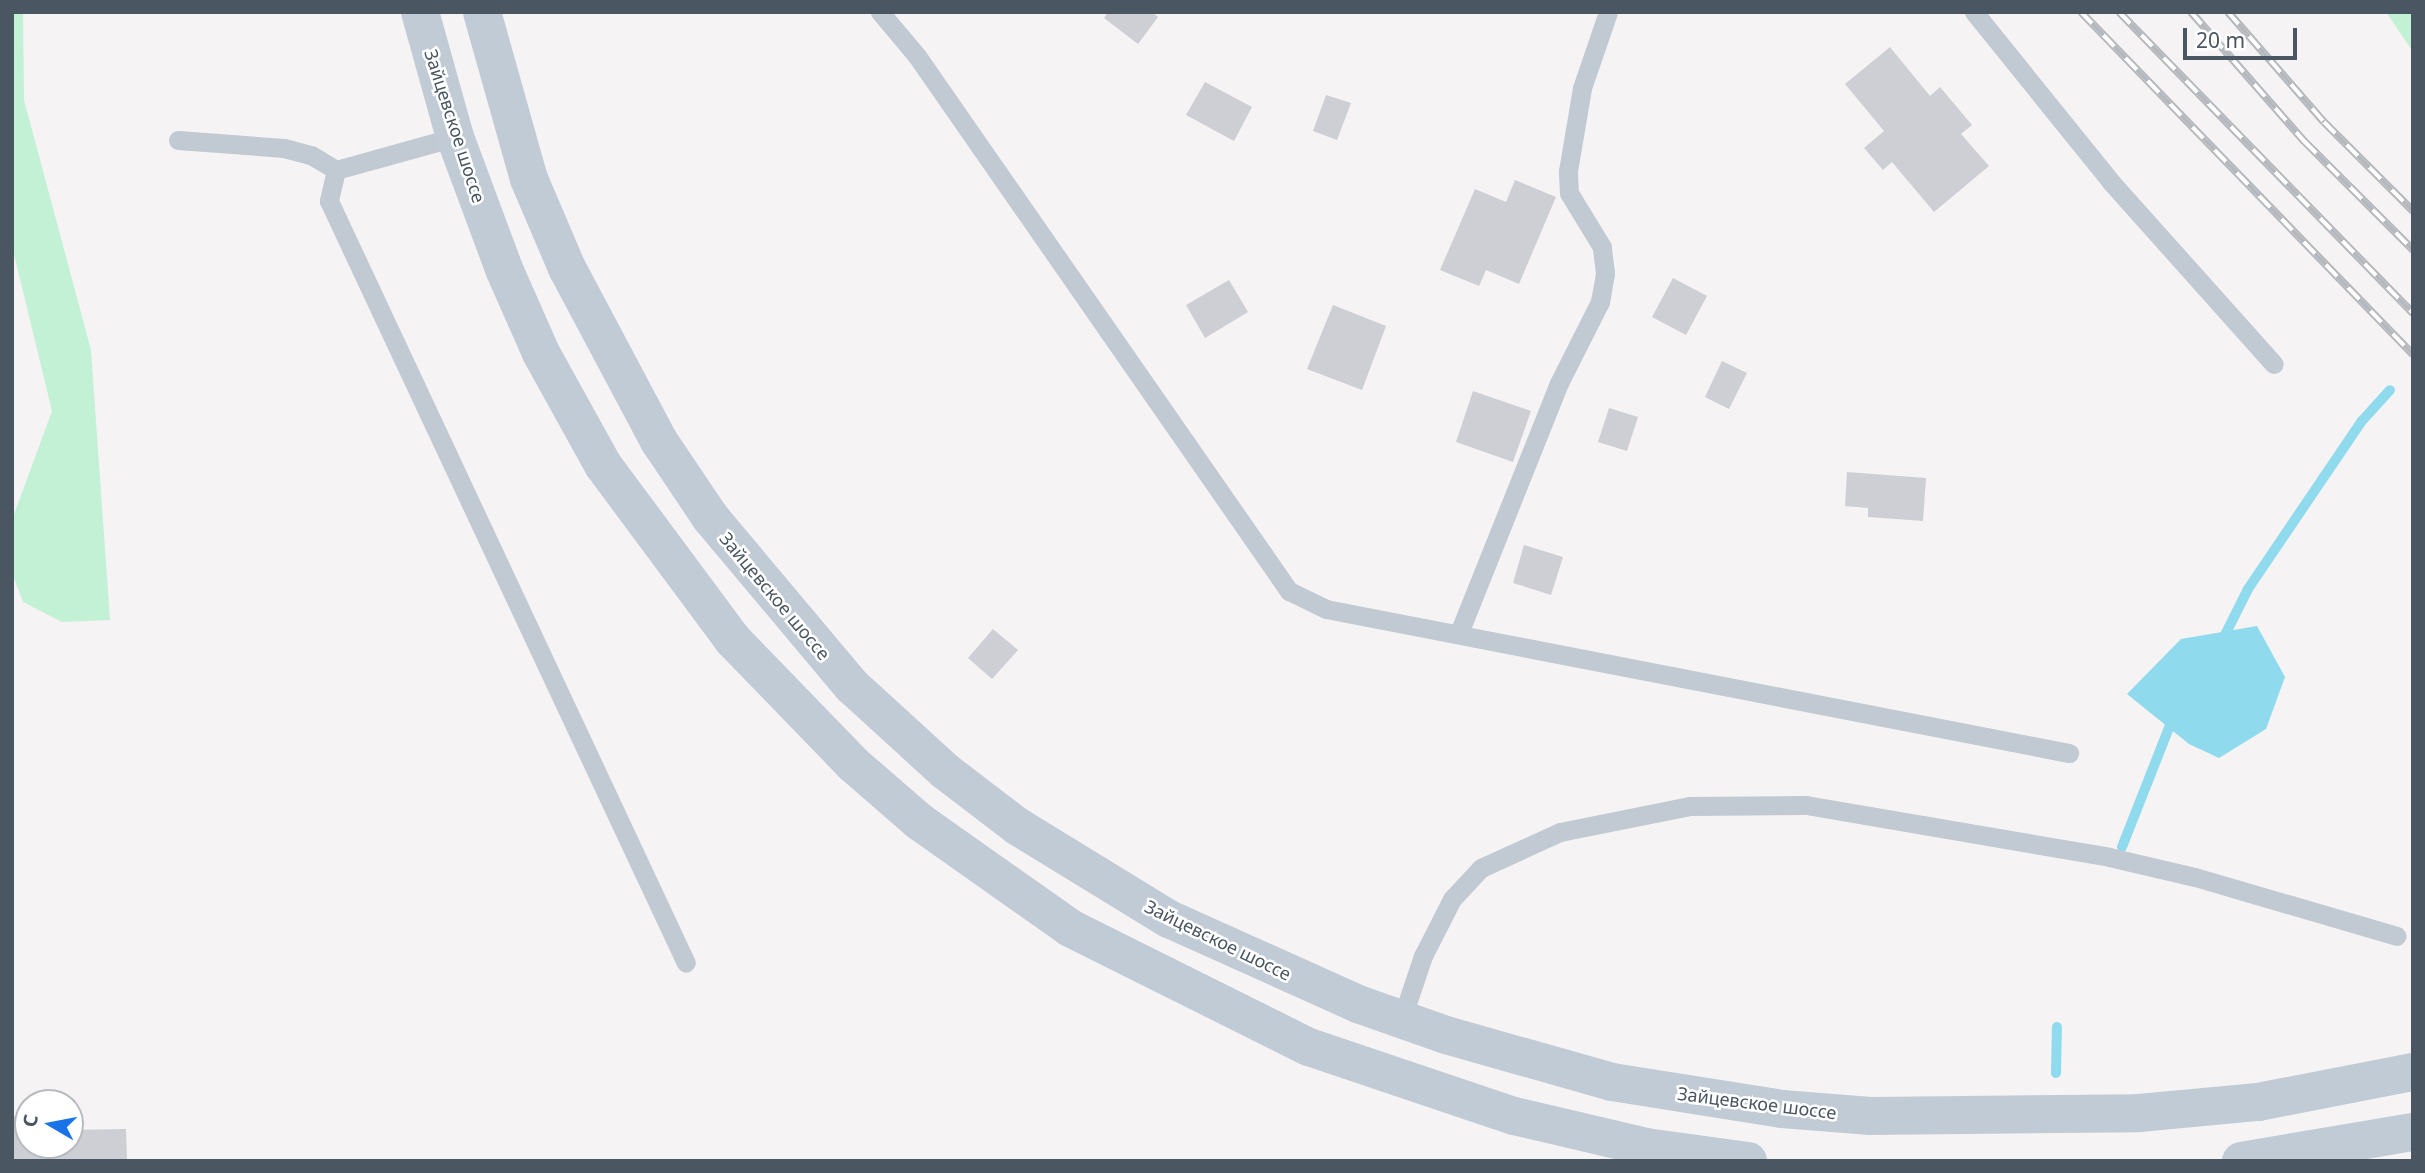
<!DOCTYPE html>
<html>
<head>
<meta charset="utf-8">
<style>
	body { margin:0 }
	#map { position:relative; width:2425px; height:1173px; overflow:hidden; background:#f5f3f3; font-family:"Noto Sans",sans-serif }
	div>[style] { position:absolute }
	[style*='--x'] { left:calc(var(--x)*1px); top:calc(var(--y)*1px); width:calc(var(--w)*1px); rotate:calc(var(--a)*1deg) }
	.green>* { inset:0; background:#c3f1d5 }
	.water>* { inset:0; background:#90daee }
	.stream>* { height:10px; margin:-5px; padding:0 5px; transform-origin:5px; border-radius:5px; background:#90daee }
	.building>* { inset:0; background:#cdcfd5 }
	.lane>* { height:19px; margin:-9.5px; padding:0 9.5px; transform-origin:9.5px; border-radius:9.5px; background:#c1cad2 }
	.secondary>* { height:38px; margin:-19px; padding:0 19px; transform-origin:19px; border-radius:19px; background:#c1cbd6 }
	.rail>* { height:8px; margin-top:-4px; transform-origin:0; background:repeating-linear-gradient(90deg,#fff 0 16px,#b5b8bd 0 32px); box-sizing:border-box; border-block:2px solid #b5b8bd }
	span { translate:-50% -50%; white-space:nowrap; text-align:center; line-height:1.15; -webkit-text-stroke:5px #fff; paint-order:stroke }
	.street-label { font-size:18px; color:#4a5661 }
	.frame { position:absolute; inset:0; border:14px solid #4a5661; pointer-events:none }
	.north { position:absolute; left:14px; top:1089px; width:70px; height:70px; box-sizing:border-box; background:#fff; border:2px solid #b7bbc0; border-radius:50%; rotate:280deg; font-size:19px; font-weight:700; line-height:28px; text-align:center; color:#4a5661 }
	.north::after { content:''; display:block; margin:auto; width:24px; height:32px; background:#1a73e8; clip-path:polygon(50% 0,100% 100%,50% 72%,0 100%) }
	.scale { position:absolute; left:2183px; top:28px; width:114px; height:32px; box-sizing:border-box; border:4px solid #4a5661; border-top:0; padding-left:9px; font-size:21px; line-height:24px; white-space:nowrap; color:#4a5661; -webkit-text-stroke:5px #fff; paint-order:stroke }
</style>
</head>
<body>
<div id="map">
	<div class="green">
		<div style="clip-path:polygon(12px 12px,23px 12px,24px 100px,91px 350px,110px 620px,62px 622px,23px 602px,12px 573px,12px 520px,52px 411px,12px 246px)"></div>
		<div style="clip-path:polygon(2386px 12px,2413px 12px,2413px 52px)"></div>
	</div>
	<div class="water">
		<div style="clip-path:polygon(2257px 626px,2285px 677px,2266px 729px,2219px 758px,2189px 744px,2127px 694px,2181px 639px)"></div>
	</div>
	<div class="stream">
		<div style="--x:2221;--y:643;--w:60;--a:-63.4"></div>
		<div style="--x:2248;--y:589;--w:202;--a:-55.9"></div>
		<div style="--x:2361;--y:422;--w:43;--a:-47.8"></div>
		<div style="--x:2122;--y:847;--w:142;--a:-68.5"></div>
		<div style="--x:2056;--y:1073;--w:46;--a:-88.8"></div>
	</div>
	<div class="building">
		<div style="clip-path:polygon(1108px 12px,1152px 12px,1158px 17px,1138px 44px,1104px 18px)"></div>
		<div style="clip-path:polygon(1890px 47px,1930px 96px,1940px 87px,1972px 125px,1961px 134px,1989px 166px,1934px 212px,1892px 162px,1883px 170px,1864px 148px,1884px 131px,1845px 84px)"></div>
		<div style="clip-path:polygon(1205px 82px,1252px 107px,1234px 141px,1186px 115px)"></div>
		<div style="clip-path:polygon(1326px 95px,1351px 103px,1337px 140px,1313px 131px)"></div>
		<div style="clip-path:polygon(1515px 180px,1556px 197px,1519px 284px,1486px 270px,1479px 286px,1440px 270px,1475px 189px,1506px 202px)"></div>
		<div style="clip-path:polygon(1673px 278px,1707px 296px,1686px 335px,1652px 317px)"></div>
		<div style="clip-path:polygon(1229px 280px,1248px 312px,1205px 338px,1186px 305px)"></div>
		<div style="clip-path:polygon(1333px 305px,1386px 326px,1362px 390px,1307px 369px)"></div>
		<div style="clip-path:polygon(1722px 361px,1747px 373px,1729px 409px,1705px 397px)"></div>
		<div style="clip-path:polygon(1473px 391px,1531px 411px,1513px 462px,1456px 442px)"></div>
		<div style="clip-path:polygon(1609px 408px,1638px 417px,1627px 451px,1598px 442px)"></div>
		<div style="clip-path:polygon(1847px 472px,1926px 478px,1923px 521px,1868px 517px,1868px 508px,1845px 506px)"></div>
		<div style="clip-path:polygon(1524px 545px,1563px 557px,1551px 595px,1513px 583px)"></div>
		<div style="clip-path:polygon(993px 629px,1018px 650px,992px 679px,968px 658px)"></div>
		<div style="clip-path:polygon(12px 1116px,28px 1116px,28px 1145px,70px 1145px,70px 1130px,126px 1129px,127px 1161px,12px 1161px)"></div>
	</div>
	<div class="lane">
		<div style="--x:880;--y:12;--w:57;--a:49.9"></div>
		<div style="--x:917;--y:56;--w:652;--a:55.19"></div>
		<div style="--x:1289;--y:591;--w:41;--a:25.9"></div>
		<div style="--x:1326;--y:609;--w:757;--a:10.97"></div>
		<div style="--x:1974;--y:12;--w:218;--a:51.1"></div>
		<div style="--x:2111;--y:182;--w:244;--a:48.2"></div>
		<div style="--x:455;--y:137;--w:123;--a:164.5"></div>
		<div style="--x:336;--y:170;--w:32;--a:103"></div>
		<div style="--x:329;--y:201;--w:841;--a:64.9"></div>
		<div style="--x:178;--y:140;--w:106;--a:4.3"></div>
		<div style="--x:284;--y:148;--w:28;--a:15"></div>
		<div style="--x:311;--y:155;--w:29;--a:31"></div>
		<div style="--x:1459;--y:633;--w:269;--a:-68.2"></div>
		<div style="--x:1559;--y:383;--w:91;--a:-63.2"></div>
		<div style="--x:1600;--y:302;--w:29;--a:-80"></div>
		<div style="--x:1605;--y:273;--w:26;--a:-97"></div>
		<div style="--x:1602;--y:247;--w:63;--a:-121.4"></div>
		<div style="--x:1569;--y:193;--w:22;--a:-93"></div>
		<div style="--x:1568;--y:171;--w:84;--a:-80.4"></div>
		<div style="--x:1582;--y:88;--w:80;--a:-71.1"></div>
		<div style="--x:1401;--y:1021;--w:69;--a:-71.3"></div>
		<div style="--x:1423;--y:956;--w:64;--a:-63"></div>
		<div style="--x:1452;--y:899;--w:42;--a:-46.9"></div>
		<div style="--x:1481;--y:868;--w:87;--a:-24.5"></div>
		<div style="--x:1560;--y:832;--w:133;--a:-11.3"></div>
		<div style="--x:1690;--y:806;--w:116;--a:-0.5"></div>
		<div style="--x:1806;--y:805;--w:307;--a:9.7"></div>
		<div style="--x:2109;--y:857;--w:88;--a:13.1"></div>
		<div style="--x:2195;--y:877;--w:210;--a:16.3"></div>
	</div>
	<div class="secondary">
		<div style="--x:420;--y:12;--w:130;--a:74.4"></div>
		<div style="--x:455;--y:137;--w:141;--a:69.6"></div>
		<div style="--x:504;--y:269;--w:92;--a:66.2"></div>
		<div style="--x:541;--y:353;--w:128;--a:61"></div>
		<div style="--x:603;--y:465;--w:217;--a:53.4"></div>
		<div style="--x:732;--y:639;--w:174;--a:45.9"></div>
		<div style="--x:853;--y:764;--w:89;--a:40.9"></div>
		<div style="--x:920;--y:822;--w:184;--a:35.2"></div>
		<div style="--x:1070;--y:928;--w:267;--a:26.5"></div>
		<div style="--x:1309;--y:1047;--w:216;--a:18.6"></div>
		<div style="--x:1514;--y:1116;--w:136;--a:13.2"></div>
		<div style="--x:1646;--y:1147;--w:103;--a:7.8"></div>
		<div style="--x:482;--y:12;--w:173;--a:74.3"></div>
		<div style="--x:529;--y:179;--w:97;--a:66.9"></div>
		<div style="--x:567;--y:268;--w:196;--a:62"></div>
		<div style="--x:659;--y:441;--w:92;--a:56.1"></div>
		<div style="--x:710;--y:517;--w:221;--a:50"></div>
		<div style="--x:852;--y:686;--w:126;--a:42.4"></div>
		<div style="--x:945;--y:771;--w:91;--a:37.4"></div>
		<div style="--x:1017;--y:826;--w:178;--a:31.5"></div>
		<div style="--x:1169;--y:919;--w:207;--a:24.2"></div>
		<div style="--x:1358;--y:1004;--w:93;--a:19.4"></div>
		<div style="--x:1446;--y:1035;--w:173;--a:15.8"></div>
		<div style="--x:1612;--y:1082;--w:172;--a:9"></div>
		<div style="--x:1782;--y:1109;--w:89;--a:4.5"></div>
		<div style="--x:1871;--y:1116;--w:268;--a:-0.6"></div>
		<div style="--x:2139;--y:1113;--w:120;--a:-5.3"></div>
		<div style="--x:2258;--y:1102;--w:158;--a:-11"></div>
		<div style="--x:2241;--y:1161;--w:174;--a:-9.6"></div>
	</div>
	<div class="rail">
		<div style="--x:2081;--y:12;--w:477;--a:45.9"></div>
		<div style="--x:2119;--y:12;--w:421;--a:45.7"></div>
		<div style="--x:2191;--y:12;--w:173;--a:48.8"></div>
		<div style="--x:2305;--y:142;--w:153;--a:45"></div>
		<div style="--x:2228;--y:12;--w:146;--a:48.9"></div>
		<div style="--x:2324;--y:122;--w:126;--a:45"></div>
	</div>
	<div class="street-label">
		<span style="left:455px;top:126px;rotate:72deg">Зайцевское шоссе</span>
		<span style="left:775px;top:596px;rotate:50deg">Зайцевское шоссе</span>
		<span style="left:1218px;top:940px;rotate:26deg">Зайцевское шоссе</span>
		<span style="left:1757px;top:1103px;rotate:7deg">Зайцевское шоссе</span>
	</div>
	<div class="frame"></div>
	<div class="north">С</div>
	<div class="scale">20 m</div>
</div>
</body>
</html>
